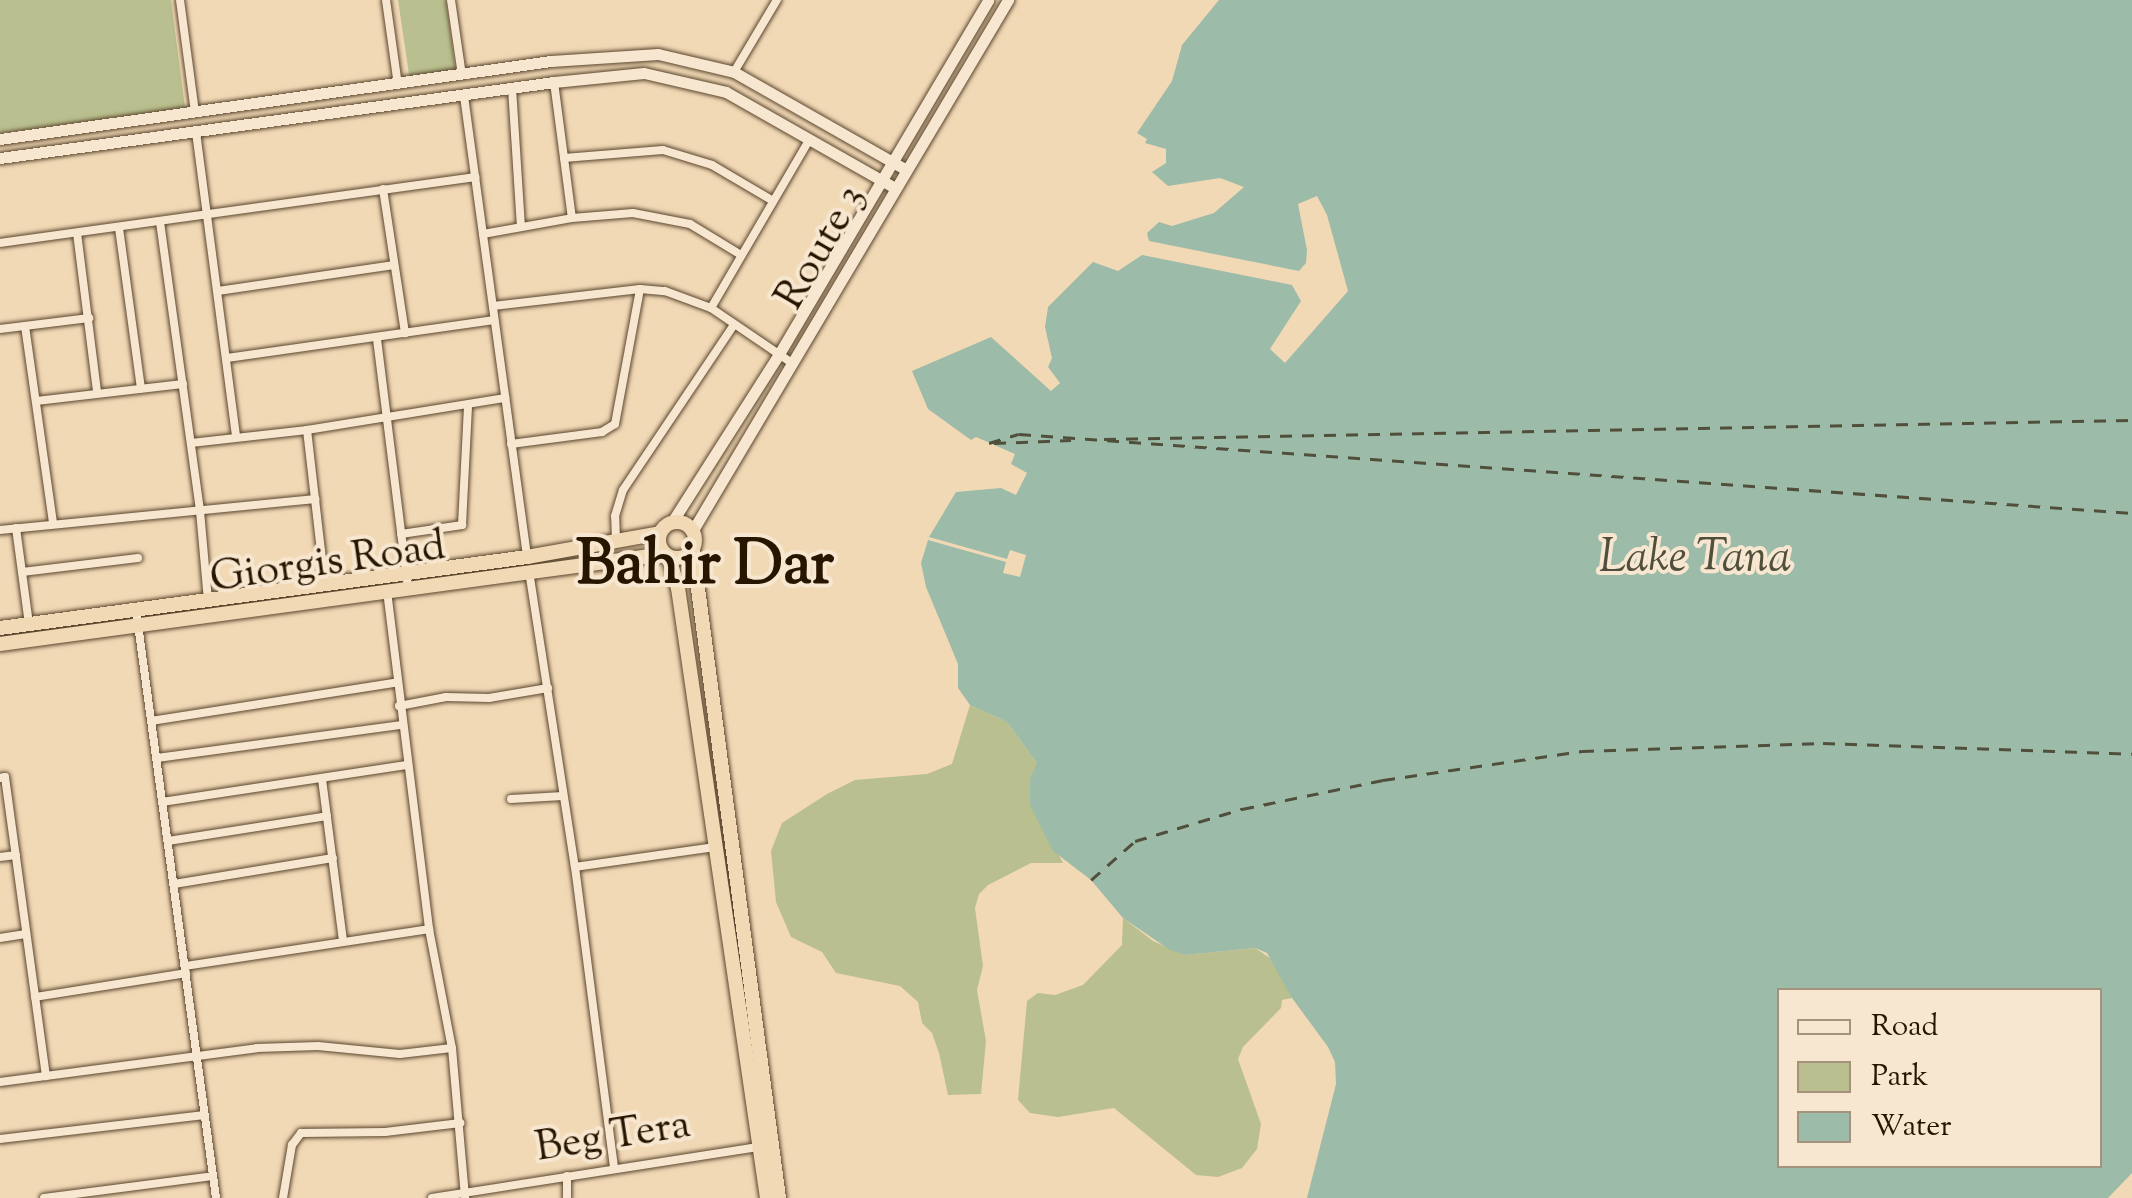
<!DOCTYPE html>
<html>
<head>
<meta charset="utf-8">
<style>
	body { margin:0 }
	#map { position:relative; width:2132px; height:1198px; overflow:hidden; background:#f2d9b6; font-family:"Sorts Mill Goudy",serif }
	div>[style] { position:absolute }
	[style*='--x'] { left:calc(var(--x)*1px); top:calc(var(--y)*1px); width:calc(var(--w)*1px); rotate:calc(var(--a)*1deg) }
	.green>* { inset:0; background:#b9bf8e }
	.water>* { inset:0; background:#9cbba8 }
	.pier>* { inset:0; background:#f2d9b6 }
	.ferry>* { height:2.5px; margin-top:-1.25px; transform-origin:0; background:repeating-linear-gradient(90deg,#504f3b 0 12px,transparent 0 22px) }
	.roads { filter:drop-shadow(0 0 2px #5a462e) drop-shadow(0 0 2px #5a462e) }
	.street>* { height:8px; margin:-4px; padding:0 4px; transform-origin:4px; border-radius:4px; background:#f7e6d0 }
	.secondary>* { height:11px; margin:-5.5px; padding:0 5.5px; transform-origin:5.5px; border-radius:5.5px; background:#f7e6d0 }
	.highway>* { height:14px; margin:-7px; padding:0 7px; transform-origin:7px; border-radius:7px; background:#f2d9b6 }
	.highway>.ring { margin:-7px; padding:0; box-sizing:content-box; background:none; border:14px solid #f2d9b6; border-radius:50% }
	span { translate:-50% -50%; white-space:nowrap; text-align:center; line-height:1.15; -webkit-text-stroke:8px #f7e6d0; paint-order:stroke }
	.street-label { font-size:42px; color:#271500 }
	.water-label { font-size:45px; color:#504f3b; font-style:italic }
	.town-label { font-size:62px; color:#271500; font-weight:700 }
	.legend { position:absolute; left:1777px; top:988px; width:325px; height:180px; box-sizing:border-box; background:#f7e6d0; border:2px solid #a4927d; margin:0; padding:12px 18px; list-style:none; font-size:30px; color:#271500 }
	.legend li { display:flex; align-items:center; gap:20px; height:50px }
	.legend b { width:50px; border:2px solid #a4927d }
</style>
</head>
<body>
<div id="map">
	<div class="green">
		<div style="clip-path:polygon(0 0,171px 0,185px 108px,0 133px)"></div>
		<div style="clip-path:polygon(398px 0,446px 0,456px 75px,410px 81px)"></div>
		<div style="clip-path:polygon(970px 705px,1007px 722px,1037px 763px,1041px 821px,1063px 863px,1031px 863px,988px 885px,979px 894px,975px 908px,983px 966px,977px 990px,986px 1041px,981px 1094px,948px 1095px,939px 1053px,932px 1033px,922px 1023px,918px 1002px,900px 986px,836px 973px,822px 952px,791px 937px,776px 902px,771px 851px,782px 823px,827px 794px,855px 780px,927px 774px,952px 764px)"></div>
		<div style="clip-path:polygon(1123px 918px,1153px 941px,1185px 955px,1255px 948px,1277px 963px,1292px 998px,1282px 1000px,1281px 1008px,1243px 1047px,1238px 1059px,1261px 1124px,1257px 1149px,1242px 1168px,1218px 1177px,1196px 1175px,1114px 1108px,1058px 1117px,1030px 1113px,1018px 1100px,1027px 1001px,1038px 993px,1055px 995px,1083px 985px,1122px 945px)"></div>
	</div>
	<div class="water">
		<div style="clip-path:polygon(evenodd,1219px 0,2132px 0,2132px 1173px,2108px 1198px,1307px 1198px,1336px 1084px,1335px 1062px,1328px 1047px,1292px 998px,1267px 953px,1255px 948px,1185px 955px,1170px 950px,1123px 918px,1091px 880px,1053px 851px,1030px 805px,1030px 779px,1037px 763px,1007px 722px,970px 705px,958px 688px,958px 664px,926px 587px,921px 563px,929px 537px,956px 492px,1001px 488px,1016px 495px,1027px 473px,1011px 464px,1015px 454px,976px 437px,971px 440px,928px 409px,912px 371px,991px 337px,1051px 391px,1060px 383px,1048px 367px,1052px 358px,1045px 327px,1048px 307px,1093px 262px,1118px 271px,1142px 255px,1292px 285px,1301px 301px,1270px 349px,1285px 363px,1348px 291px,1327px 215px,1317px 196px,1298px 204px,1307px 250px,1306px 263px,1299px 271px,1149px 241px,1147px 233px,1159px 222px,1172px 226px,1214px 213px,1244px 187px,1220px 178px,1168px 186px,1152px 172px,1166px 163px,1166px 149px,1145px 143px,1147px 139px,1137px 133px,1172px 81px,1182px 45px,1219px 0,1780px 990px,2100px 990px,2100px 1166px,1780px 1166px,1780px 990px)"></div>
	</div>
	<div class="pier">
		<div style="clip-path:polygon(929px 537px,1007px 559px,1010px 550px,1026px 555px,1020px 577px,1003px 573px,1006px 562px,928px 540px)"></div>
	</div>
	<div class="ferry">
		<div style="--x:1104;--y:439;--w:1028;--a:-1.06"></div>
		<div style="--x:989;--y:443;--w:31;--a:-17"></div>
		<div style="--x:1019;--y:434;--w:1116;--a:4.06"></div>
		<div style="--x:994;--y:443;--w:77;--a:-2.2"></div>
		<div style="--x:1091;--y:880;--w:59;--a:-41.6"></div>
		<div style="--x:1135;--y:841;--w:112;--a:-16.7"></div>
		<div style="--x:1242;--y:809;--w:144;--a:-11.6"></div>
		<div style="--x:1383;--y:780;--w:201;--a:-8.3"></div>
		<div style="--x:1582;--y:751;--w:241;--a:-1.9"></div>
		<div style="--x:1823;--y:743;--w:309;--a:2"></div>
	</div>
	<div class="roads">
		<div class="street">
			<div style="--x:180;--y:0;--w:114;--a:82.4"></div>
			<div style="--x:386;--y:0;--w:86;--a:82"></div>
			<div style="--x:451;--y:0;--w:76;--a:81.7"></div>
			<div style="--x:734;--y:72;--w:84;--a:-59.2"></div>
			<div style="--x:554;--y:82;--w:137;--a:82.5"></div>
			<div style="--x:512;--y:88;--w:138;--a:86.3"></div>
			<div style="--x:464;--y:96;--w:465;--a:82.2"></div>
			<div style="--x:196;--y:132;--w:308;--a:82.5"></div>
			<div style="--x:564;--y:158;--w:99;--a:-4.6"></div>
			<div style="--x:663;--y:150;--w:51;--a:17"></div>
			<div style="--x:712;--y:165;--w:71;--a:30.5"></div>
			<div style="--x:383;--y:189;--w:146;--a:81.3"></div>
			<div style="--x:160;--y:222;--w:292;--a:82.1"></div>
			<div style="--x:200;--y:511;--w:89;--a:84.9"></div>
			<div style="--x:119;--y:228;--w:162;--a:82.2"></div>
			<div style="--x:77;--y:233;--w:160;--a:82.8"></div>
			<div style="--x:483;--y:234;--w:90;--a:-10.2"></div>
			<div style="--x:572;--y:218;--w:61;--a:-4.7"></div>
			<div style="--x:633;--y:213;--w:58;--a:10.9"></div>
			<div style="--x:690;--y:224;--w:60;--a:31.3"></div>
			<div style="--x:0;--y:243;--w:480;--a:-7.9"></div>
			<div style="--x:218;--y:291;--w:178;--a:-8.4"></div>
			<div style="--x:493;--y:306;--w:148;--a:-6.6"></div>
			<div style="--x:640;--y:289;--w:25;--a:5"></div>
			<div style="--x:665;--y:291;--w:49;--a:20.3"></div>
			<div style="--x:711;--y:308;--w:98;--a:34.2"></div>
			<div style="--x:711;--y:308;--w:194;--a:-59.7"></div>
			<div style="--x:25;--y:326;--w:199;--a:81.9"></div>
			<div style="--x:0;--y:329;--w:90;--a:-7"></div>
			<div style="--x:377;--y:339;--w:250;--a:82.9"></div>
			<div style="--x:227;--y:358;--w:270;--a:-8.1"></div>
			<div style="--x:36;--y:401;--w:148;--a:-6.6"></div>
			<div style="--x:307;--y:430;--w:156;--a:83.4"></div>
			<div style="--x:191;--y:443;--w:117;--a:-6.4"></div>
			<div style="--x:307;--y:430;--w:201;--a:-9.2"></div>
			<div style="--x:511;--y:444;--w:92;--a:-7.5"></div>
			<div style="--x:602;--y:432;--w:15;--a:-32"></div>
			<div style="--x:615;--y:424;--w:137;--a:-79.5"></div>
			<div style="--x:16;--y:528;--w:97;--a:82.3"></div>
			<div style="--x:0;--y:530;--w:317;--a:-5.6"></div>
			<div style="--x:401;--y:534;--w:62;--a:-8.4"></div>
			<div style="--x:462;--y:525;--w:120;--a:-87.1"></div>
			<div style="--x:616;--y:540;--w:24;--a:-92"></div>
			<div style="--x:615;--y:516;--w:27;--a:-73"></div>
			<div style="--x:623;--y:490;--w:199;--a:-56.1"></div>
			<div style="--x:529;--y:571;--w:300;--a:81.2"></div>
			<div style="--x:575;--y:867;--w:304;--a:82.6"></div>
			<div style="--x:22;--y:572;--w:117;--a:-6.9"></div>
			<div style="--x:387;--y:591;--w:341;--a:82.9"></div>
			<div style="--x:429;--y:929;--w:121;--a:79.1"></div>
			<div style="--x:452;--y:1048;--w:151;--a:85"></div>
			<div style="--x:136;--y:610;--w:593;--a:82.25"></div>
			<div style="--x:399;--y:706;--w:48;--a:-10.8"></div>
			<div style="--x:446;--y:697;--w:43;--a:1.3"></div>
			<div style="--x:489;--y:698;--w:60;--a:-9.6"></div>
			<div style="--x:151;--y:721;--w:247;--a:-8.9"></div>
			<div style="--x:157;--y:758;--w:247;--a:-7.7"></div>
			<div style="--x:0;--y:778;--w:5;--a:-11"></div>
			<div style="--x:5;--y:777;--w:302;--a:82.2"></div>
			<div style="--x:322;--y:779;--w:162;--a:82.6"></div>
			<div style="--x:511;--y:799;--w:52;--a:-3.3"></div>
			<div style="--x:162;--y:802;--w:249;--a:-8.6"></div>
			<div style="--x:168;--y:841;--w:161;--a:-8.9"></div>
			<div style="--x:0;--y:857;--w:16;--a:-7"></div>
			<div style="--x:575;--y:867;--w:141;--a:-8.1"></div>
			<div style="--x:174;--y:884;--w:161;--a:-9.3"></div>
			<div style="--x:0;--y:938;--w:26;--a:-9"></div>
			<div style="--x:185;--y:966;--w:247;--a:-8.6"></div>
			<div style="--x:35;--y:997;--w:153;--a:-9"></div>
			<div style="--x:0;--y:1082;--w:259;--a:-7.5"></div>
			<div style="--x:257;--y:1048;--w:61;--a:-1.9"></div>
			<div style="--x:318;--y:1046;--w:82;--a:5.6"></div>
			<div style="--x:400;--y:1054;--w:52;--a:-6.6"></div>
			<div style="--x:0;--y:1139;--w:206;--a:-6.7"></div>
			<div style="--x:44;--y:1198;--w:170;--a:-7.4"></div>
			<div style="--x:283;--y:1198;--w:54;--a:-80.4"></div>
			<div style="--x:292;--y:1145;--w:15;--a:-53"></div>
			<div style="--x:301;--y:1133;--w:84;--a:-0.7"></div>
			<div style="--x:385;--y:1132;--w:76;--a:-6.8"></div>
			<div style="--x:432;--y:1198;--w:330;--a:-8.9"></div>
			<div style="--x:567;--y:1198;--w:22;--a:-90"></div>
		</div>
		<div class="secondary">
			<div style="--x:0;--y:139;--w:556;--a:-8.06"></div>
			<div style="--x:551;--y:61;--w:107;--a:-3.7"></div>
			<div style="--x:658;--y:54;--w:78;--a:13.3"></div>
			<div style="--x:734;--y:72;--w:197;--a:29.6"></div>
			<div style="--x:0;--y:158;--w:559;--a:-7.81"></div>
			<div style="--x:554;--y:82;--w:90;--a:-5.7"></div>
			<div style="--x:644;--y:73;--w:84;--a:13"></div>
			<div style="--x:726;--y:92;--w:194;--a:29.6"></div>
			<div style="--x:672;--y:522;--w:199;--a:-57.5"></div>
			<div style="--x:779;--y:354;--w:411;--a:-59.4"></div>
			<div style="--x:693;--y:530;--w:617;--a:-59.28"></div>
		</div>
		<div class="highway">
			<div class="ring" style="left:659px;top:522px;width:22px;height:22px"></div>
			<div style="--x:693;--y:551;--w:653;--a:82.43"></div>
			<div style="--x:669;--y:557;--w:32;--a:74"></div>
			<div style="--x:678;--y:588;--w:616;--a:81.7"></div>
			<div style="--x:0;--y:628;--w:532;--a:-7.67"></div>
			<div style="--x:527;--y:557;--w:135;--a:-10.2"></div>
			<div style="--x:0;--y:644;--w:671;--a:-7.71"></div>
		</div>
	</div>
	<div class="street-label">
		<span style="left:822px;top:248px;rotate:-60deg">Route 3</span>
		<span style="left:328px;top:564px;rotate:-8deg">Giorgis Road</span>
		<span style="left:613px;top:1138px;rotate:-9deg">Beg Tera</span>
	</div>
	<div class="water-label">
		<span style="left:1695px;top:560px">Lake Tana</span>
	</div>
	<div class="town-label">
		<span style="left:705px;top:568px">Bahir Dar</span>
	</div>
	<ul class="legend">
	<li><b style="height:12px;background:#f7e6d0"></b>Road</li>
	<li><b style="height:28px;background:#b9bf8e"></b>Park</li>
	<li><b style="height:28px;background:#9cbba8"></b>Water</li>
	</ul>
</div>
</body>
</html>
